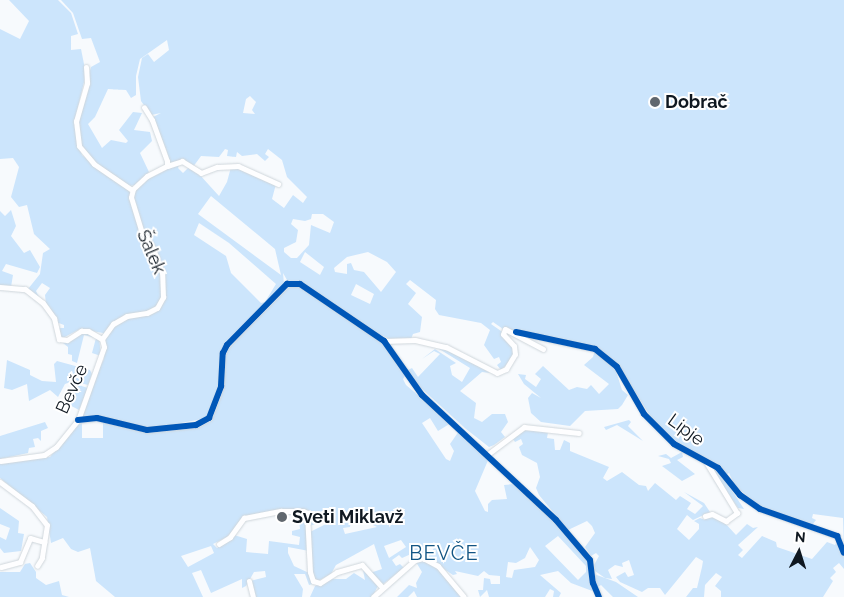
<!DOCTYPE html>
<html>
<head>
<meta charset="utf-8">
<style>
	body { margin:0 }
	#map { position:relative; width:844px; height:597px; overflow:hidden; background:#f7fafd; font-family:Raleway,sans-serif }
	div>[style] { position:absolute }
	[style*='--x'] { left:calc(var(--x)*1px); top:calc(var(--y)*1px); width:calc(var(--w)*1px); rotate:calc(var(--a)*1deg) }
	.green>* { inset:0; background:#cce5fc }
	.roads { filter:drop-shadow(0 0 1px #cfd6db) drop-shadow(0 0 1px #cfd6db) }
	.minor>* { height:5px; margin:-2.5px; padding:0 2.5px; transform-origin:2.5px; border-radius:2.5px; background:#fefeff }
	.cycleway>* { height:6px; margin:-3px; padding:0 3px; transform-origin:3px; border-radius:3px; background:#0057b8 }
	.dots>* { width:14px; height:14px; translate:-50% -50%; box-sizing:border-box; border:2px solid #fff; border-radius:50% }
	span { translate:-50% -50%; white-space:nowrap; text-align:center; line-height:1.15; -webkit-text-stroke:4px #fff; paint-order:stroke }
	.poi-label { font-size:18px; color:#0f1821; font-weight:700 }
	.left { translate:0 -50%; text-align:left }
	.street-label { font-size:18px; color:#0f1821 }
	.quarter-label { font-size:20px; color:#125584; letter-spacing:1px }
	.north { position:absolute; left:774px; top:527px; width:50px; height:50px; -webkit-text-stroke:4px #fff; paint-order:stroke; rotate:5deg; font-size:14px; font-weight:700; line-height:20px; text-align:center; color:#0f1821 }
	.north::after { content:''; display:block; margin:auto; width:18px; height:22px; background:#0f1821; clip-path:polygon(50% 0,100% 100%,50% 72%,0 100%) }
</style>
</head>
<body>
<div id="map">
	<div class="green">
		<div style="clip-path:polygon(evenodd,9px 0,58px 0,71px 13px,78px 34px,71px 36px,71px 50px,81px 49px,86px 74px,75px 119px,76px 135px,82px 155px,100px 170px,131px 192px,150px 175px,180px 162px,178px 168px,183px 173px,189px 167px,199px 174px,219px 196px,227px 182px,231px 167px,238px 167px,276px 184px,272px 199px,284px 208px,293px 195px,303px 203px,307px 197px,287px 177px,282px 160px,268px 149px,265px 154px,269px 157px,265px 161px,257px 154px,242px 156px,237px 152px,236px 157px,227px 156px,228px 150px,225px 149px,219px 157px,201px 156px,193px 167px,181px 160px,168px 164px,167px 152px,153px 117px,161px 113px,151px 115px,141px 101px,138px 77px,142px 58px,148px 54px,154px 62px,169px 50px,167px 40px,140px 59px,136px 76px,136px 95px,131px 98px,126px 90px,108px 89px,95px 117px,88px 124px,102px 148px,111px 140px,126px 143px,128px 141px,119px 130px,133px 112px,142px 113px,134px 130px,150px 132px,152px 141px,140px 153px,149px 172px,136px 185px,129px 186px,89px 158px,81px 147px,77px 117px,91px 67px,100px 62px,91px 38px,82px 39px,73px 13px,61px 0,844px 0,844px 548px,843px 518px,813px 514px,812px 518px,816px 520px,812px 525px,765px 510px,735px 486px,729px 473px,726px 475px,720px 467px,680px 446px,654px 422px,618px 365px,597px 348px,555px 337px,526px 335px,503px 329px,493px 322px,491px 324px,501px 331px,515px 350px,513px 358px,501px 370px,497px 365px,501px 362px,499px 357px,494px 359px,484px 345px,490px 330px,481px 323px,439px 315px,435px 309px,436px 300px,410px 280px,406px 284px,416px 293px,408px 304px,422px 317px,420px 332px,413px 334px,411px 339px,392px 340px,364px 328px,303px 284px,287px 280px,283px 273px,284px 284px,222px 351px,222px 377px,207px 418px,155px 428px,82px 416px,93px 381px,104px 359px,105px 336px,103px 333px,80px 329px,61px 339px,56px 334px,56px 328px,64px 328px,64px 325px,56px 322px,46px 304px,45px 295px,50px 288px,42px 283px,36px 291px,40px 299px,28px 289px,40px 274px,43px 253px,50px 249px,34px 234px,27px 205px,19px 207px,11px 197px,19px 167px,13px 158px,0 159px,0 29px,20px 39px,29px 21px,9px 0,250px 96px,256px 102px,252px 110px,255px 114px,243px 113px,246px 99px,250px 96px,9px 0,211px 196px,275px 249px,281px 275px,198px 214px,211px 196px,9px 0,312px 214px,323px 214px,334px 222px,330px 233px,311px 225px,309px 245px,297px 258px,291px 258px,284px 252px,284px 248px,296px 242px,298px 230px,291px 224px,293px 219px,305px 221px,311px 219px,312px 214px,9px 0,199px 223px,229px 243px,276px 284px,265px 302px,261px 303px,231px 273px,226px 256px,194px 235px,199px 223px,9px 0,305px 252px,324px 267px,320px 275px,300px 262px,305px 252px,9px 0,368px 252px,387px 262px,396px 272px,381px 292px,364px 272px,354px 270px,351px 263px,347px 264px,347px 274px,335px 272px,334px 268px,347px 257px,368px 252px,9px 0,356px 284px,374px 294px,370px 304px,351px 295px,356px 284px)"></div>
		<div style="clip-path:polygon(11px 210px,16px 226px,11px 236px,24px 253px,30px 250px,40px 267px,37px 273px,6px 264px,2px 271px,13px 275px,11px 287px,0 286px,0 211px,5px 216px)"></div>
		<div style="clip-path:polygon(evenodd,287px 286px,301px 286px,381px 341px,405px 376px,403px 379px,406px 385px,451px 423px,438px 431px,430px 418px,422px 423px,446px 459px,450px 461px,454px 451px,450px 444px,459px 431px,489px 458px,475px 491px,485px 511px,488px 512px,488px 504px,492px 500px,507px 499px,504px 485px,514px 484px,542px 507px,589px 562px,595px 592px,571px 583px,558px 571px,540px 575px,561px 593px,559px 597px,553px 597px,554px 591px,550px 589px,545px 597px,489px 597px,487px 590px,480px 597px,478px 590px,483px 590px,484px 578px,490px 579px,491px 584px,500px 584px,500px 576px,489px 575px,484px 571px,478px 576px,455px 571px,457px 574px,453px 575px,427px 558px,436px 545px,434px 542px,421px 555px,411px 554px,402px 558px,399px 555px,392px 560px,396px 566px,400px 564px,404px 568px,383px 584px,370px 573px,382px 569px,374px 544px,336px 565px,331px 574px,318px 581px,312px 577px,310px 532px,326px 524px,326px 521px,309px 526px,311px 510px,245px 517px,227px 537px,213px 544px,217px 548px,234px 535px,247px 539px,246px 552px,268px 554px,269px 541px,299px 545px,300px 537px,292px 535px,292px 531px,300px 529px,298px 512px,302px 512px,306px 515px,309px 551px,288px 547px,288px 553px,294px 566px,309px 573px,316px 583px,309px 585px,305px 574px,294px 574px,303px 589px,302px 597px,251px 597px,250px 581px,266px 577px,265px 571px,254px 572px,246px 586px,242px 588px,242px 579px,211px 593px,201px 570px,192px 573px,203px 597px,115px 597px,96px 581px,90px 548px,78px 552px,71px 549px,63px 538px,51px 543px,47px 517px,0 478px,0 462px,50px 457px,73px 427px,91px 419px,149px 433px,200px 427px,209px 421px,216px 410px,225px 380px,225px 352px,287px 286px,82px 422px,103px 422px,103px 438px,82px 438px,82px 422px,287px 286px,363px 520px,377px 527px,345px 534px,343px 528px,350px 527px,351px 521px,363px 520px,287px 286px,558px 536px,586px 566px,586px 572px,578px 580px,545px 546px,558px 536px,287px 286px,401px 540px,406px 547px,389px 558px,384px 546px,401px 540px,287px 286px,211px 546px,214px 553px,188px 567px,181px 556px,211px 546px,287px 286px,530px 547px,539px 560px,535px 567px,514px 570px,512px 578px,506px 577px,508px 562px,516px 563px,525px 558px,530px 547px)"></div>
		<div style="clip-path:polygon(85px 332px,99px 337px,101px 356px,92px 353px,96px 338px,84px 335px,77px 363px,72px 361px,72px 355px,68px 354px,68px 347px,63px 343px)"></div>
		<div style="clip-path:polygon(436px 347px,454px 352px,490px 373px,482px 372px,460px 391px,476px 403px,474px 418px,482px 422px,492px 414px,505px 414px,508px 422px,501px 432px,505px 437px,494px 445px,489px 447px,466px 429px,421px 388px,408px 370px,412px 368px,418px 377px,440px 354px,434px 351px,422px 359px,435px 349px,456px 363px,450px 366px,452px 375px,462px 382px,470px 368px)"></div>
		<div style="clip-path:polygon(595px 350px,615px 368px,622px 390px,628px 395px,622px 405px,618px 409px,585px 411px,570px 426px,541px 422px,531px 413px,528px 398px,532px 393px,541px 398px,524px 384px,518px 374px,526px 375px,525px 379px,536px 387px,541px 379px,535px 374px,543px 366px,569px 390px,577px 387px,587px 389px,591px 385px,599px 394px,609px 384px,584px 365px,593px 357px)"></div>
		<div style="clip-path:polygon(7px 360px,30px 370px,30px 375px,42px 381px,56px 382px,54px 364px,57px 361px,90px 370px,92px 374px,88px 385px,73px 381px,65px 384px,58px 397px,50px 390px,29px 401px,27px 384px,12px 390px,4px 388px)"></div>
		<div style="clip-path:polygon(75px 384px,88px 388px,79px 410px,62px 401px,69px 398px)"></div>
		<div style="clip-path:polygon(629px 420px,631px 422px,628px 426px,643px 441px,617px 425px,606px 430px,604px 427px)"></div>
		<div style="clip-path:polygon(45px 422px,48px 428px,41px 431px,41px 441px,38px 438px,33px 439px,35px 447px,29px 448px,28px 453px,0 459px,0 436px)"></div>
		<div style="clip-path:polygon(527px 430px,548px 432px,547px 438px,554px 439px,555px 450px,560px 450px,564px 440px,570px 443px,570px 451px,609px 467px,603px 478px,607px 481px,622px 472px,639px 485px,646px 486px,648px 491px,655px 483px,676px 500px,680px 496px,691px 503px,687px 509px,695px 514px,703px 506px,684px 492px,704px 503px,710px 512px,693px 520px,687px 515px,677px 529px,689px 540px,699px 529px,699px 524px,694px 521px,700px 518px,705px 520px,708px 515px,724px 522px,736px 535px,747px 524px,753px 528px,758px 527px,738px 545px,743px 550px,738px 555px,742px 558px,762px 536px,776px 542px,777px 547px,812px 559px,827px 542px,835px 545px,837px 542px,844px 557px,844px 569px,839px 563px,833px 568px,836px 572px,830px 578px,833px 581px,823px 597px,721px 597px,721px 591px,715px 586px,722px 577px,716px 573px,705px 585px,704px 597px,686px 597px,693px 588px,697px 588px,702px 567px,703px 561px,696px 557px,665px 595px,660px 588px,648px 588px,642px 592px,620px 582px,616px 577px,625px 572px,628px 577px,634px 575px,629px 560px,622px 563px,623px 567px,615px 565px,608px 570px,612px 579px,605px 578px,595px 571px,594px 565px,599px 556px,596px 553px,591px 556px,585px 547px,595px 533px,592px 526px,587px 521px,568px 530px,539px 495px,536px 488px,540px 477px,537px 463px,522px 455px,519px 447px,523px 444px,521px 439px,515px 442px,511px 436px)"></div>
		<div style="clip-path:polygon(682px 452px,683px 457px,677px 460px,695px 474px,682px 481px,662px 466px,671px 463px,669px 459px,658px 456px,666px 454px,671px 458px)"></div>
		<div style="clip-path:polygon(708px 465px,717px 468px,744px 509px,738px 508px)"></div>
		<div style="clip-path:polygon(0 508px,19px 521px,18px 533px,24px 534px,21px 551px,4px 553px,0 548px,0 537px,6px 540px,10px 528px,0 524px)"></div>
		<div style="clip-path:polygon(423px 560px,440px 569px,462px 597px,417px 597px,414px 591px,408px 597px,397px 597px,409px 585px,417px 588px,416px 583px,422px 572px,416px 562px)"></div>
		<div style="clip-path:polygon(30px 563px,36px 572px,36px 578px,46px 585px,59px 581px,62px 595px,69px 597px,0 597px,0 572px,20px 572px,25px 564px)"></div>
		<div style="clip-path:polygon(363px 570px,378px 586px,372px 597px,310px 597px,315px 586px,331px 579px,346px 579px,354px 573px,365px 580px)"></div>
		<div style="clip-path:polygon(594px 574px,616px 582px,638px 597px,613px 597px,601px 585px,596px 588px)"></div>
	</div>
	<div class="roads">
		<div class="minor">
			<div style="--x:86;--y:67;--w:16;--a:86"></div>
			<div style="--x:87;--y:83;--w:40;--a:106"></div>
			<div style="--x:76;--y:121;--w:25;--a:83"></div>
			<div style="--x:79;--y:146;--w:23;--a:50"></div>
			<div style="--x:94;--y:164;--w:46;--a:34.4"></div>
			<div style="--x:167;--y:166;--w:16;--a:-18"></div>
			<div style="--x:182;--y:161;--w:22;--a:32"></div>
			<div style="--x:201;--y:173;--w:17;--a:-21"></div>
			<div style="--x:217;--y:167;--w:21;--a:-3"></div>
			<div style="--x:238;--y:166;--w:44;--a:24.2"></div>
			<div style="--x:0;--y:287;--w:25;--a:5"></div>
			<div style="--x:25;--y:289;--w:23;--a:38"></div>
			<div style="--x:43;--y:303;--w:19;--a:54"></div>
			<div style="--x:54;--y:318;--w:22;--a:77"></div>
			<div style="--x:59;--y:339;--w:8;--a:7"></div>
			<div style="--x:67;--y:340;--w:17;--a:-33"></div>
			<div style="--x:81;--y:331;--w:7;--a:0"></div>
			<div style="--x:88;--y:331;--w:16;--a:30"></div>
			<div style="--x:102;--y:339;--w:8;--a:76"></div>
			<div style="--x:104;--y:347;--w:77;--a:109.6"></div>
			<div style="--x:78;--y:420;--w:35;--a:129"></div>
			<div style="--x:56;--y:447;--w:14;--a:146"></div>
			<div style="--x:44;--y:455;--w:44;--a:172.2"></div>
			<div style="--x:516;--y:332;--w:81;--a:12.1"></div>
			<div style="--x:595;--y:349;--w:28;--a:39"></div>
			<div style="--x:617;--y:367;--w:54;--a:60.1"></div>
			<div style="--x:644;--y:414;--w:42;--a:45"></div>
			<div style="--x:674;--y:444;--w:50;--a:28.6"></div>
			<div style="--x:718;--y:468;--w:35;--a:51"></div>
			<div style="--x:740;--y:495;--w:24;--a:35"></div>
			<div style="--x:760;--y:509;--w:82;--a:19.3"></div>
			<div style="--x:837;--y:536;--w:18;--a:68"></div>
			<div style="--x:102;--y:339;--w:19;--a:-54"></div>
			<div style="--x:113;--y:324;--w:16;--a:-30"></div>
			<div style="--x:127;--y:316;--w:20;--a:-9"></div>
			<div style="--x:147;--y:313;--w:11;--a:-27"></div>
			<div style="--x:157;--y:308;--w:13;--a:-61"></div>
			<div style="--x:163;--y:297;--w:24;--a:-92"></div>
			<div style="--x:162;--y:273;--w:27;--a:-110"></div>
			<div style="--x:153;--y:248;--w:22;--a:-124"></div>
			<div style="--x:141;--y:230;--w:34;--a:-107"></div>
			<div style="--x:131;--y:197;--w:8;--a:-76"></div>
			<div style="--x:133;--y:189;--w:19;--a:-43"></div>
			<div style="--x:147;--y:176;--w:22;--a:-27"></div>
			<div style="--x:167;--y:166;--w:5;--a:-90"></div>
			<div style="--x:167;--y:161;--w:44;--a:-110.1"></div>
			<div style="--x:152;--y:120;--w:15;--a:-122"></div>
			<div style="--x:384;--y:341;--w:31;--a:-2"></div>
			<div style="--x:415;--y:340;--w:32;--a:13"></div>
			<div style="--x:446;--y:347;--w:57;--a:27"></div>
			<div style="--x:497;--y:373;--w:10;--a:-24"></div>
			<div style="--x:506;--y:369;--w:17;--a:-59"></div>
			<div style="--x:515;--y:354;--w:8;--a:-97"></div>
			<div style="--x:514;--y:346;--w:16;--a:-133"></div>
			<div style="--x:503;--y:334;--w:5;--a:-68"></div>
			<div style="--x:505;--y:329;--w:43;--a:27.8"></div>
			<div style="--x:78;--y:420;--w:19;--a:-6"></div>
			<div style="--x:97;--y:418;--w:51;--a:13.5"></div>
			<div style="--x:147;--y:430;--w:49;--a:-5.8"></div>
			<div style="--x:196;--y:425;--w:15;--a:-28"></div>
			<div style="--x:209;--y:418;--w:34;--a:-69"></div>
			<div style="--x:221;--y:386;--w:33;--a:-87"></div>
			<div style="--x:223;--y:353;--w:9;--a:-63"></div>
			<div style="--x:227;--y:345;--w:86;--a:-45.5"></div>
			<div style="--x:287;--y:284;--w:13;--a:0"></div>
			<div style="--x:300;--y:284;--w:102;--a:34.2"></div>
			<div style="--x:384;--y:341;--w:66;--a:54.9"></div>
			<div style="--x:422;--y:395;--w:183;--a:43"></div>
			<div style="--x:556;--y:520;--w:52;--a:49.6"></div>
			<div style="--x:590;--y:560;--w:23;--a:83"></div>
			<div style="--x:593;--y:583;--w:15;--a:67"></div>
			<div style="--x:488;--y:454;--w:45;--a:-36.9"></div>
			<div style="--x:524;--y:427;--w:55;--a:6.2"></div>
			<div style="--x:0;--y:482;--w:40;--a:37"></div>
			<div style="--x:32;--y:506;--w:24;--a:52"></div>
			<div style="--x:47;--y:525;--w:33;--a:99"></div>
			<div style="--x:42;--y:558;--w:9;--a:122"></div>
			<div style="--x:705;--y:516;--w:7;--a:-16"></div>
			<div style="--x:712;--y:514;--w:16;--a:27"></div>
			<div style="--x:726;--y:521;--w:14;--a:-36"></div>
			<div style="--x:737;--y:513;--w:60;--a:-121.3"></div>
			<div style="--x:219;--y:544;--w:13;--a:-32"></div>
			<div style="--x:230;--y:537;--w:24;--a:-54"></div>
			<div style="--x:244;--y:518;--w:38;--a:-11"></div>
			<div style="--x:281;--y:511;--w:22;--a:0"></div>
			<div style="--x:303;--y:511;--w:4;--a:27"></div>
			<div style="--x:307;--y:513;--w:59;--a:87.1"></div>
			<div style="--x:310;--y:572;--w:9;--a:72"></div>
			<div style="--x:313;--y:581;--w:7;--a:16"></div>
			<div style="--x:320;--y:583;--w:20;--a:-33"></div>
			<div style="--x:337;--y:572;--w:26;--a:-16"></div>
			<div style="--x:362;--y:565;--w:30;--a:48"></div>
			<div style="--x:1;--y:567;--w:20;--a:-15"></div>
			<div style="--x:20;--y:562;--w:26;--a:-67"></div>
			<div style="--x:30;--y:538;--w:15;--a:16"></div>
			<div style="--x:249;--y:581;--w:16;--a:76"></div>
			<div style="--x:373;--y:597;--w:56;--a:-41.4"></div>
			<div style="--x:415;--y:560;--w:8;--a:-14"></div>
			<div style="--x:423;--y:558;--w:17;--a:28"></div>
			<div style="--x:438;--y:566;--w:40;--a:50"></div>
		</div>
	</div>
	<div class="cycleway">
		<div style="--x:516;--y:332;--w:81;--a:12.1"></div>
		<div style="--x:595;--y:349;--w:28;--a:39"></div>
		<div style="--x:617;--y:367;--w:54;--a:60.1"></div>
		<div style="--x:644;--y:414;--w:42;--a:45"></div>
		<div style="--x:674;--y:444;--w:50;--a:28.6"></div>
		<div style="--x:718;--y:468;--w:35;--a:51"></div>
		<div style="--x:740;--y:495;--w:24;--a:35"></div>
		<div style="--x:760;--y:509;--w:82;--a:19.3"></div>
		<div style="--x:837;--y:536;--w:18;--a:68"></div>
		<div style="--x:78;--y:420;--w:19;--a:-6"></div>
		<div style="--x:97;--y:418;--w:51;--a:13.5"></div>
		<div style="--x:147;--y:430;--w:49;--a:-5.8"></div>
		<div style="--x:196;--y:425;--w:15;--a:-28"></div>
		<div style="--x:209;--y:418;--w:34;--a:-69"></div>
		<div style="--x:221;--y:386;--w:33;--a:-87"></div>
		<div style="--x:223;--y:353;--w:9;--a:-63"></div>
		<div style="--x:227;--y:345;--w:86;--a:-45.5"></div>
		<div style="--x:287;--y:284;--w:13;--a:0"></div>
		<div style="--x:300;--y:284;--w:102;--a:34.2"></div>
		<div style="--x:384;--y:341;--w:66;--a:54.9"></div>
		<div style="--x:422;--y:395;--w:183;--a:43"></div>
		<div style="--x:556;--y:520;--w:52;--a:49.6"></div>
		<div style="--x:590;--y:560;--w:23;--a:83"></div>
		<div style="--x:593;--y:583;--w:15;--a:67"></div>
	</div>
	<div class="dots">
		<div style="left:655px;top:102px;background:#60676e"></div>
		<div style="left:282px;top:517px;background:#60676e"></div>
	</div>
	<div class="poi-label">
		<span class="left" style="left:665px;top:102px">Dobrač</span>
		<span class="left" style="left:292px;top:517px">Sveti Miklavž</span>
	</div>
	<div class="street-label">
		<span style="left:151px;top:252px;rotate:67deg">Šalek</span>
		<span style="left:72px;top:389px;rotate:-66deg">Bevče</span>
		<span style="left:686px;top:430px;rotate:36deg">Lipje</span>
	</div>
	<div class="quarter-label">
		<span style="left:444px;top:553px">BEVČE</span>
	</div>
	<div class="north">N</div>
</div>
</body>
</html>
